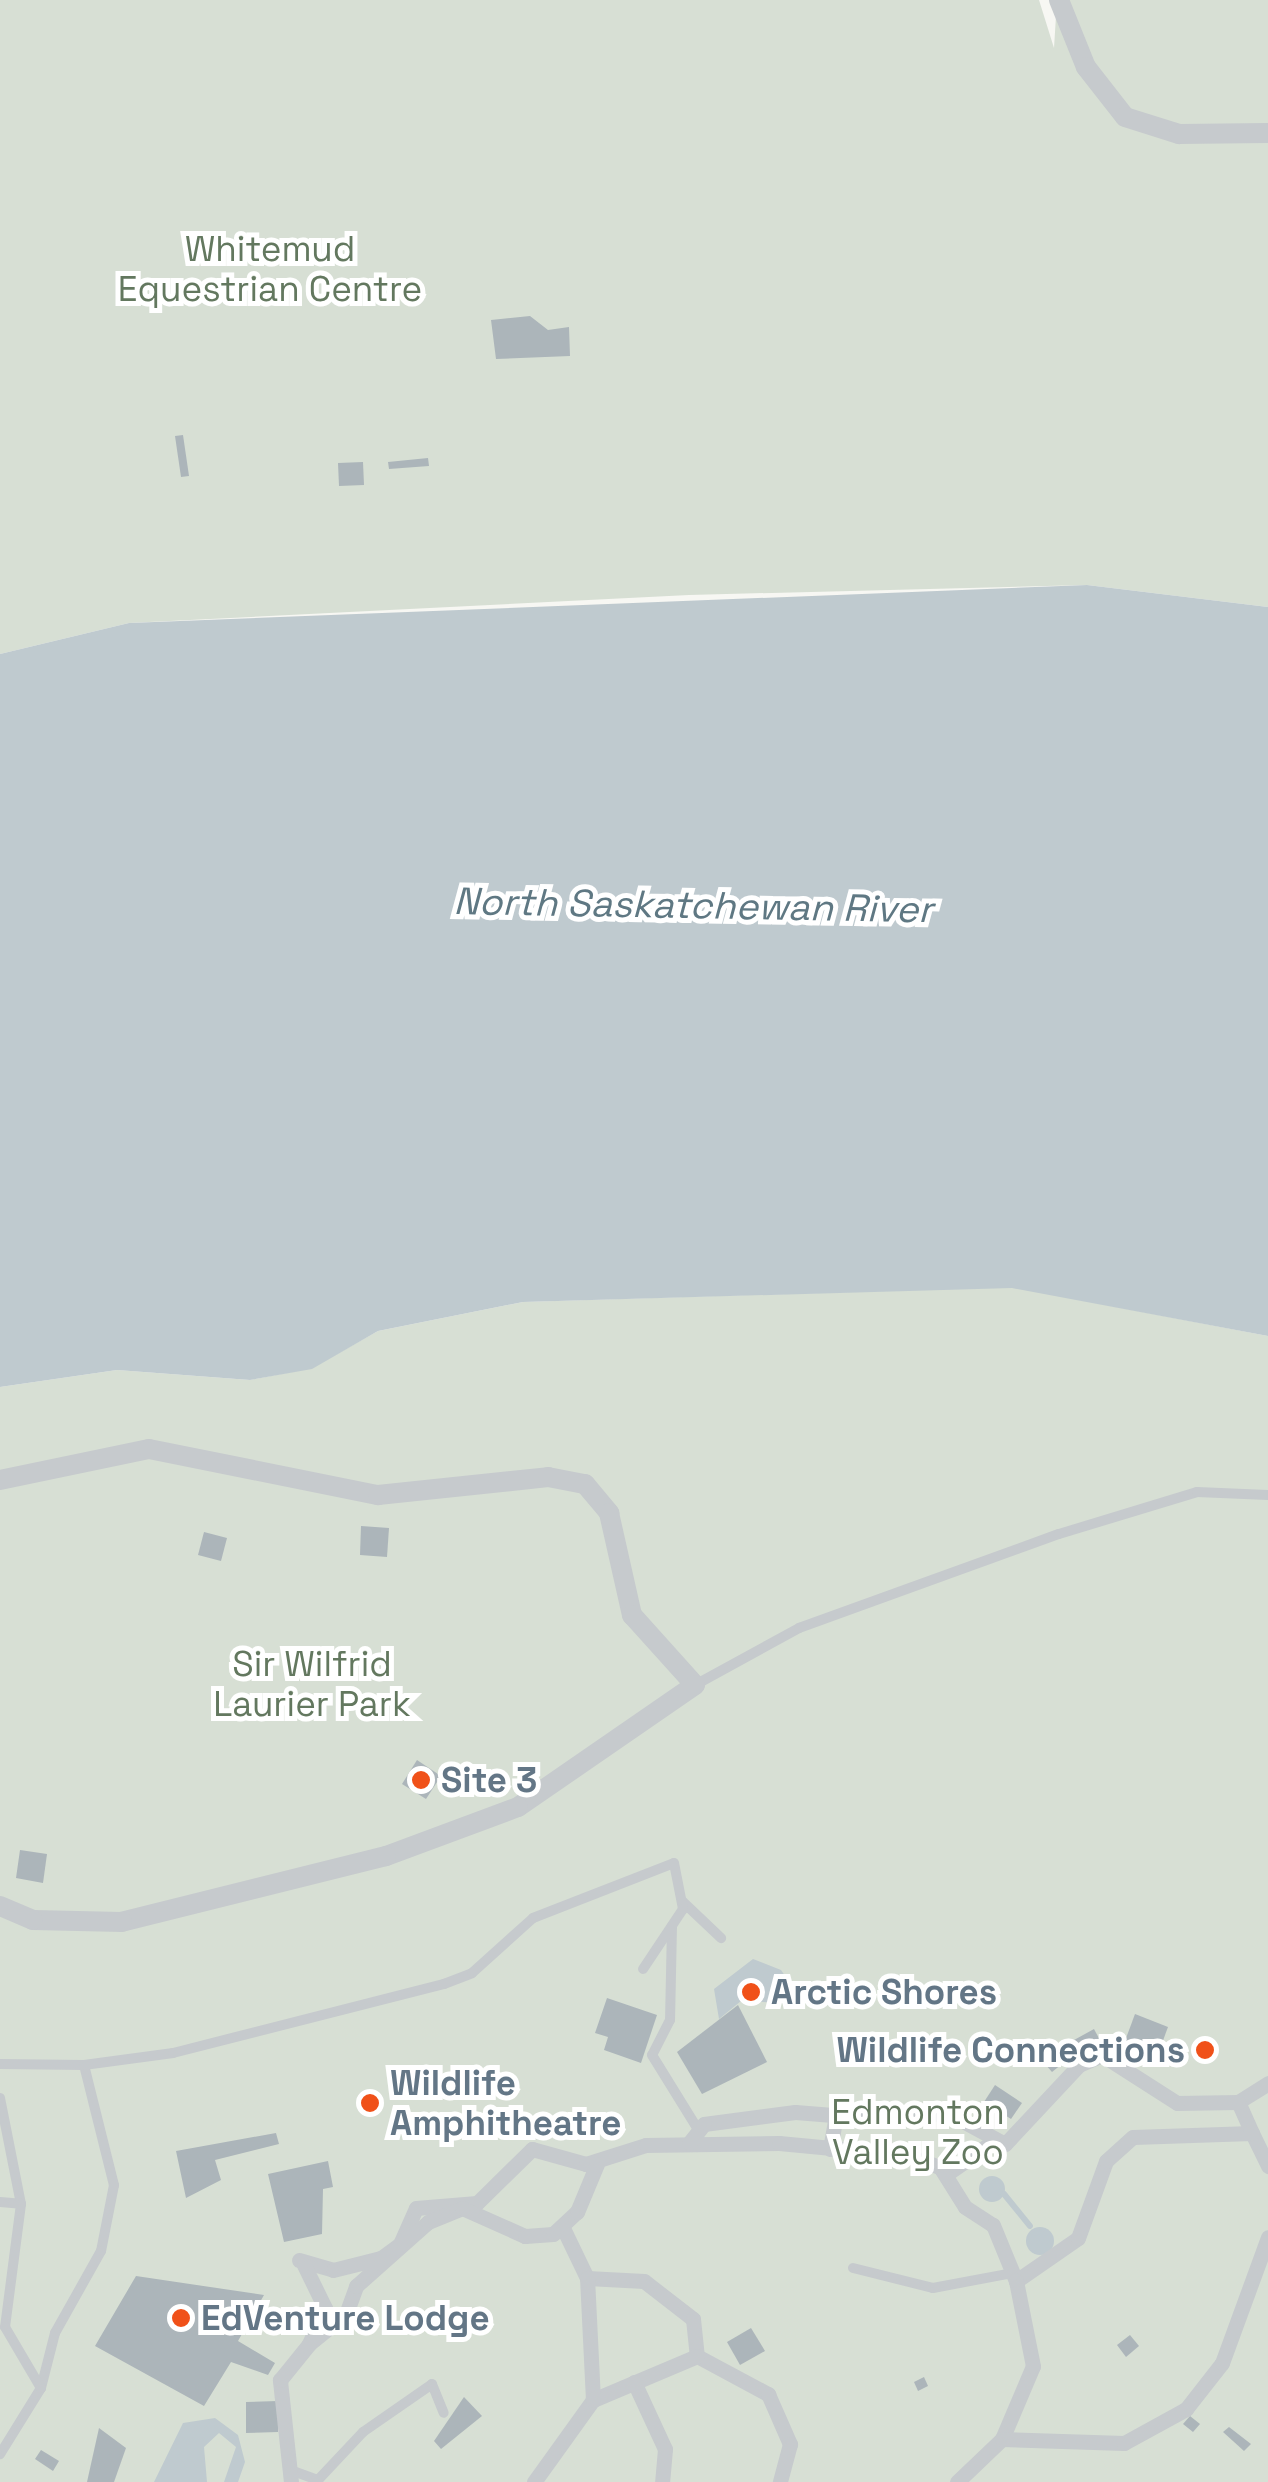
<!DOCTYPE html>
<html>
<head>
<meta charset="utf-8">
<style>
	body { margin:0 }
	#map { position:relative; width:1268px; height:2482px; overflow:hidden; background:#f7f7f3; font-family:"Space Grotesk",sans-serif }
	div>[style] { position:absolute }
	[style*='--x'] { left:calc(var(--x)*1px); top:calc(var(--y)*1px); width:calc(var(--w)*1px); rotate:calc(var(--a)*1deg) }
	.green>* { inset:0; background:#d7dfd4 }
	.water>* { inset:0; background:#bfcacf }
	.round { border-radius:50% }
	.stream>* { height:6px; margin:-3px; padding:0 3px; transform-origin:3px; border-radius:3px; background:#bfcacf }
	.building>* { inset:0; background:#acb5ba }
	.service>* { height:10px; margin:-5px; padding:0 5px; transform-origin:5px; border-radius:5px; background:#c6cacd }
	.pedestrian>* { height:15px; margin:-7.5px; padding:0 7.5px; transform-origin:7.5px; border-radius:7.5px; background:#c6cacd }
	.minor>* { height:20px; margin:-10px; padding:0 10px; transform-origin:10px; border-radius:10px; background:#c6cacd }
	.dots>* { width:28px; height:28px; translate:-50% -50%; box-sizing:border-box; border:5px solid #fff; border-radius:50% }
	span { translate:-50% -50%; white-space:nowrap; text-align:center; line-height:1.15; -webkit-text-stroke:10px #fff; paint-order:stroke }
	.park-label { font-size:35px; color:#63785f }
	.poi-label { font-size:35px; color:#637686; font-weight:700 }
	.left { translate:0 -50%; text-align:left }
	.right { translate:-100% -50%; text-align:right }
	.water-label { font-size:38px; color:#5f7883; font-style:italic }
</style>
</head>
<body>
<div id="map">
	<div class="green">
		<div style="clip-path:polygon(0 0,1039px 0,1054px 48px,1057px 0,1268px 0,1268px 607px,1087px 585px,689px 595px,129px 623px,0 654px)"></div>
		<div style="clip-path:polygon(1012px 1287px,1268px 1336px,1268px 2482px,0 2482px,0 1387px,117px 1370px,250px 1380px,312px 1368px,378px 1331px,523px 1302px)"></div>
	</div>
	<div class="water">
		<div style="clip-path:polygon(1087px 585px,1268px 607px,1268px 1336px,1012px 1288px,523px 1302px,378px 1331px,312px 1369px,250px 1380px,117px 1370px,0 1387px,0 654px,129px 623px)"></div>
		<div style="clip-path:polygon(753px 1959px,781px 1970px,792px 1986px,786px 2003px,741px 2001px,719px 2019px,714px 1989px)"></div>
		<div class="round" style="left:979px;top:2176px;width:26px;height:26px"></div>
		<div class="round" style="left:1026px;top:2227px;width:28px;height:28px"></div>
		<div style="clip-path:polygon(215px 2418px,238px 2435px,245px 2462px,238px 2482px,224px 2482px,236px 2447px,219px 2433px,204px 2447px,207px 2482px,154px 2482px,183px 2423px)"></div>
	</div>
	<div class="stream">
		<div style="--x:1004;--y:2194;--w:41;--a:50.9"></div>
	</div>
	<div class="building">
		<div style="clip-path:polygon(530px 316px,548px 330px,569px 327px,570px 356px,496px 359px,491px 320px)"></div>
		<div style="clip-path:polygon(183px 435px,189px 476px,181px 477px,175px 436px)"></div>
		<div style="clip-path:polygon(428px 458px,429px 466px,389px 469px,388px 462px)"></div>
		<div style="clip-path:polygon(363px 462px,364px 485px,339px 486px,338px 463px)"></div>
		<div style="clip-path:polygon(361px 1526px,389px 1528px,387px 1557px,360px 1555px)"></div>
		<div style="clip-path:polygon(204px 1532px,227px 1538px,221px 1561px,198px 1555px)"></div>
		<div style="clip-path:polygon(417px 1760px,441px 1776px,426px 1799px,402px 1784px)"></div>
		<div style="clip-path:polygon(20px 1850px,47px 1854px,43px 1883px,16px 1878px)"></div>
		<div style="clip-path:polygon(607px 1998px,657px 2015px,641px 2063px,604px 2050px,608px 2037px,595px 2033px)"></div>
		<div style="clip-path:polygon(738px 2005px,767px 2062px,702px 2094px,677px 2052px)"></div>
		<div style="clip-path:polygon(1135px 2014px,1168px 2027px,1158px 2054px,1125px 2041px)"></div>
		<div style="clip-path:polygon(1094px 2029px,1102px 2044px,1073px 2060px,1065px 2045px)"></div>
		<div style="clip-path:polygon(1060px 2052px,1067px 2060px,1052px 2072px,1045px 2064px)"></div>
		<div style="clip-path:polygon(995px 2085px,1022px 2103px,1011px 2119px,984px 2102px)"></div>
		<div style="clip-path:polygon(276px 2133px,279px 2144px,215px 2160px,221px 2180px,186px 2198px,176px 2151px)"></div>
		<div style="clip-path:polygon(328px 2161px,333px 2187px,323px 2189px,322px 2234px,284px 2242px,268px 2174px)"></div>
		<div style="clip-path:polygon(136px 2276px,264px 2295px,238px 2341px,275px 2363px,268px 2375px,231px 2362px,204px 2406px,95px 2346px)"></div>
		<div style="clip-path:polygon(751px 2328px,765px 2351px,740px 2365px,727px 2342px)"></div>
		<div style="clip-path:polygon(1130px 2335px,1139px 2346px,1126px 2357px,1117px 2345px)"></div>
		<div style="clip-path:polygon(924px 2377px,928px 2386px,918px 2391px,914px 2382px)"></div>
		<div style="clip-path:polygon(464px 2397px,482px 2416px,441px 2449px,434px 2441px)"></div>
		<div style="clip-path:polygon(278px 2401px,278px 2432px,246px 2433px,246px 2402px)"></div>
		<div style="clip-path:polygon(1190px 2416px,1200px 2424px,1193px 2432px,1183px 2424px)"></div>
		<div style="clip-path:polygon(1229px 2427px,1251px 2444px,1244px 2451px,1223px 2432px)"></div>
		<div style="clip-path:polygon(99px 2428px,126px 2448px,114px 2482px,87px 2482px)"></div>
		<div style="clip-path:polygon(41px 2450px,59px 2461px,53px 2471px,35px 2459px)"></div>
	</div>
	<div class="service">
		<div style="--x:695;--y:1685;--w:119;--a:-28.7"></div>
		<div style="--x:799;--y:1628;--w:276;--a:-19.9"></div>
		<div style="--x:1059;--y:1534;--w:144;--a:-16.9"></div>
		<div style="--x:1197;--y:1492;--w:71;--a:2.4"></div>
		<div style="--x:682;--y:1901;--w:54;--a:43.5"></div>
		<div style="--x:672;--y:1926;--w:94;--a:91.2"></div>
		<div style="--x:670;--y:2020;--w:39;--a:117"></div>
		<div style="--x:652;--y:2055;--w:86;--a:58.3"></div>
		<div style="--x:0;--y:2064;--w:84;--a:0.7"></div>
		<div style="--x:84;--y:2065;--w:124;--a:76"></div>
		<div style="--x:114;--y:2185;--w:67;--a:101.1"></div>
		<div style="--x:101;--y:2251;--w:94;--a:119.3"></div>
		<div style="--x:55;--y:2333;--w:57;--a:104.3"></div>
		<div style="--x:41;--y:2388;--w:78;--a:121.8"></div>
		<div style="--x:84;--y:2065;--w:90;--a:-7.7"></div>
		<div style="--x:173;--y:2053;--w:280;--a:-14.3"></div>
		<div style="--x:444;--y:1984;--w:30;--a:-21"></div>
		<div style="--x:472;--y:1973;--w:82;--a:-42"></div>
		<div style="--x:533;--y:1918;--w:151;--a:-21.3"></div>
		<div style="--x:674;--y:1863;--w:47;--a:78.9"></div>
		<div style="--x:683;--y:1909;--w:72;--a:123.7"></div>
		<div style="--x:0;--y:2098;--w:108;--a:78.8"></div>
		<div style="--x:21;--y:2204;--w:124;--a:97.4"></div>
		<div style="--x:5;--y:2327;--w:71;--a:59.5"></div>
		<div style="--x:0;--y:2202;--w:21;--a:5"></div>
		<div style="--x:853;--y:2268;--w:82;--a:14"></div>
		<div style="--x:933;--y:2288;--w:75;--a:-10.7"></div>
		<div style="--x:293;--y:2471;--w:27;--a:20"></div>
		<div style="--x:318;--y:2480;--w:66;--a:-46.8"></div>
		<div style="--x:363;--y:2432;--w:84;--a:-34.8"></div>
		<div style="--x:432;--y:2384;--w:31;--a:68"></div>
	</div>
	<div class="pedestrian">
		<div style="--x:1238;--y:2102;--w:36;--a:-32"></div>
		<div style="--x:1252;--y:2133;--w:37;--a:64"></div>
		<div style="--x:830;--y:2149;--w:36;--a:-80"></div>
		<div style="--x:948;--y:2173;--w:52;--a:-34.9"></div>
		<div style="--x:563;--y:2228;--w:55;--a:64.4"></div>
		<div style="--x:587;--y:2278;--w:57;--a:3"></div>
		<div style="--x:644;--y:2281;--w:62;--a:37.8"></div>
		<div style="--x:693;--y:2319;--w:37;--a:84"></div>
		<div style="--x:697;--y:2356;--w:81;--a:28.2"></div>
		<div style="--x:768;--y:2394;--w:55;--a:66.3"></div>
		<div style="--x:790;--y:2444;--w:39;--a:105"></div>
		<div style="--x:299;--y:2260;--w:35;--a:16"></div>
		<div style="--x:333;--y:2270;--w:49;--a:-14"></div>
		<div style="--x:381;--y:2258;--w:24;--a:-36"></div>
		<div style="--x:400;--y:2244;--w:39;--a:-66"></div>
		<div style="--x:416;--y:2208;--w:61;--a:-4.7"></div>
		<div style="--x:477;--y:2203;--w:77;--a:-44.5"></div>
		<div style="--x:532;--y:2149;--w:56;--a:15.5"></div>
		<div style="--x:586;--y:2164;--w:63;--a:-17.6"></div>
		<div style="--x:646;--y:2145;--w:133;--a:-0.9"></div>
		<div style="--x:779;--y:2143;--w:127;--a:5.4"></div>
		<div style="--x:905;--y:2155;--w:37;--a:19"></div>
		<div style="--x:940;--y:2167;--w:47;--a:58"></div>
		<div style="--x:965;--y:2207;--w:33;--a:33"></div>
		<div style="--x:993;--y:2225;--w:61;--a:67.7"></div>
		<div style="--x:1016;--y:2281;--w:75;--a:-34.7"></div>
		<div style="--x:1078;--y:2238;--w:82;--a:-70"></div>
		<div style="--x:1106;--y:2161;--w:36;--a:-42"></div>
		<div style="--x:1133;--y:2137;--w:119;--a:-1.9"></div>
		<div style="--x:1252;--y:2133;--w:34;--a:-114"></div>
		<div style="--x:1238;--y:2102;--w:61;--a:179.1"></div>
		<div style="--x:1177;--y:2103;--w:89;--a:-147.4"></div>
		<div style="--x:1102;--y:2055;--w:25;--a:157"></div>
		<div style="--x:1079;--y:2065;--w:108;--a:133.1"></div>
		<div style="--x:1005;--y:2144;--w:67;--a:-151.5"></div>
		<div style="--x:946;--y:2112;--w:52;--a:171.1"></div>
		<div style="--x:895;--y:2120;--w:100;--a:-175.4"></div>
		<div style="--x:795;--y:2112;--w:92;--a:172.5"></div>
		<div style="--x:704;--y:2124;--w:24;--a:128"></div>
		<div style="--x:304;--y:2265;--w:48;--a:64"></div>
		<div style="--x:325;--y:2308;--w:39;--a:114"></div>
		<div style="--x:309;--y:2344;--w:48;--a:-39"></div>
		<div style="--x:346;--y:2314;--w:30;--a:-70"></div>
		<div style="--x:356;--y:2286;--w:96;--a:-41.6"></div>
		<div style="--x:428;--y:2222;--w:37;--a:-22"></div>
		<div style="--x:462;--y:2208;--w:69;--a:24"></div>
		<div style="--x:525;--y:2236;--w:28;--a:-4"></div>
		<div style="--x:553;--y:2234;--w:33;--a:-43"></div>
		<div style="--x:577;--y:2212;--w:52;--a:-67.4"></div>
		<div style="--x:634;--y:2382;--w:74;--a:65.2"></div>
		<div style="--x:665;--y:2449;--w:33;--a:95"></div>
		<div style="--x:593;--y:2400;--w:113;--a:-22.9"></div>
		<div style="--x:1002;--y:2439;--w:79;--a:-67"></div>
		<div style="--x:1033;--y:2366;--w:87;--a:-101.3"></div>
		<div style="--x:291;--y:2482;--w:103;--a:-96.2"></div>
		<div style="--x:280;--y:2380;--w:46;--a:-51.1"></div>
		<div style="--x:534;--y:2482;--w:101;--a:-54.3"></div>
		<div style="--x:593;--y:2400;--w:122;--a:-92.8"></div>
		<div style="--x:957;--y:2482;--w:62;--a:-43.7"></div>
		<div style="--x:1002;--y:2439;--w:122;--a:1.9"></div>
		<div style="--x:1124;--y:2443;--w:71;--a:-28.7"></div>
		<div style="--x:1186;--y:2409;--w:58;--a:-52"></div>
		<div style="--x:1222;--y:2363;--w:134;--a:-69.9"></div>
	</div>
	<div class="minor">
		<div style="--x:1059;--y:0;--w:72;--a:68.1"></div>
		<div style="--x:1086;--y:67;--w:63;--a:52"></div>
		<div style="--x:1125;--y:117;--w:57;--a:17.5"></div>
		<div style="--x:1179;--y:134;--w:89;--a:-0.6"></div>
		<div style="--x:0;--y:1480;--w:152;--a:-11.8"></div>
		<div style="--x:149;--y:1449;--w:234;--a:11.4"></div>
		<div style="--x:378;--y:1495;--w:171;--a:-6"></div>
		<div style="--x:548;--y:1477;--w:38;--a:11"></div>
		<div style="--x:585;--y:1484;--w:38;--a:50"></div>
		<div style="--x:609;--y:1513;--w:105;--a:77.3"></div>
		<div style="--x:632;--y:1615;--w:94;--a:48"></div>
		<div style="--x:695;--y:1685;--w:215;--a:145.4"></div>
		<div style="--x:518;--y:1807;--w:141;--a:159.6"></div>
		<div style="--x:386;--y:1856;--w:272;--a:166"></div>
		<div style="--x:122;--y:1922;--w:89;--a:-178.7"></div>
		<div style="--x:33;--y:1920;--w:36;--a:-157"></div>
	</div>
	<div class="dots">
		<div style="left:421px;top:1780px;background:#f05119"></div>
		<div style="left:751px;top:1992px;background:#f05119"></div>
		<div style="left:1205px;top:2050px;background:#f05119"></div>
		<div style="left:370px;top:2103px;background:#f05119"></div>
		<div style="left:181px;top:2318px;background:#f05119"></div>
	</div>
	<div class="park-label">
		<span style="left:270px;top:269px">Whitemud<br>Equestrian Centre</span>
		<span style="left:312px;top:1684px">Sir Wilfrid<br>Laurier Park</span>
		<span style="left:918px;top:2132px">Edmonton<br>Valley Zoo</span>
	</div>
	<div class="poi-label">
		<span class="left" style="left:441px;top:1780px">Site 3</span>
		<span class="left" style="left:771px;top:1992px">Arctic Shores</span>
		<span class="right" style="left:1185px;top:2050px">Wildlife Connections</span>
		<span class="left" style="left:390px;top:2103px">Wildlife<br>Amphitheatre</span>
		<span class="left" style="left:201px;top:2318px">EdVenture Lodge</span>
	</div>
	<div class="water-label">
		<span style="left:693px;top:906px;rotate:1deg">North Saskatchewan River</span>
	</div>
</div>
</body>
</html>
